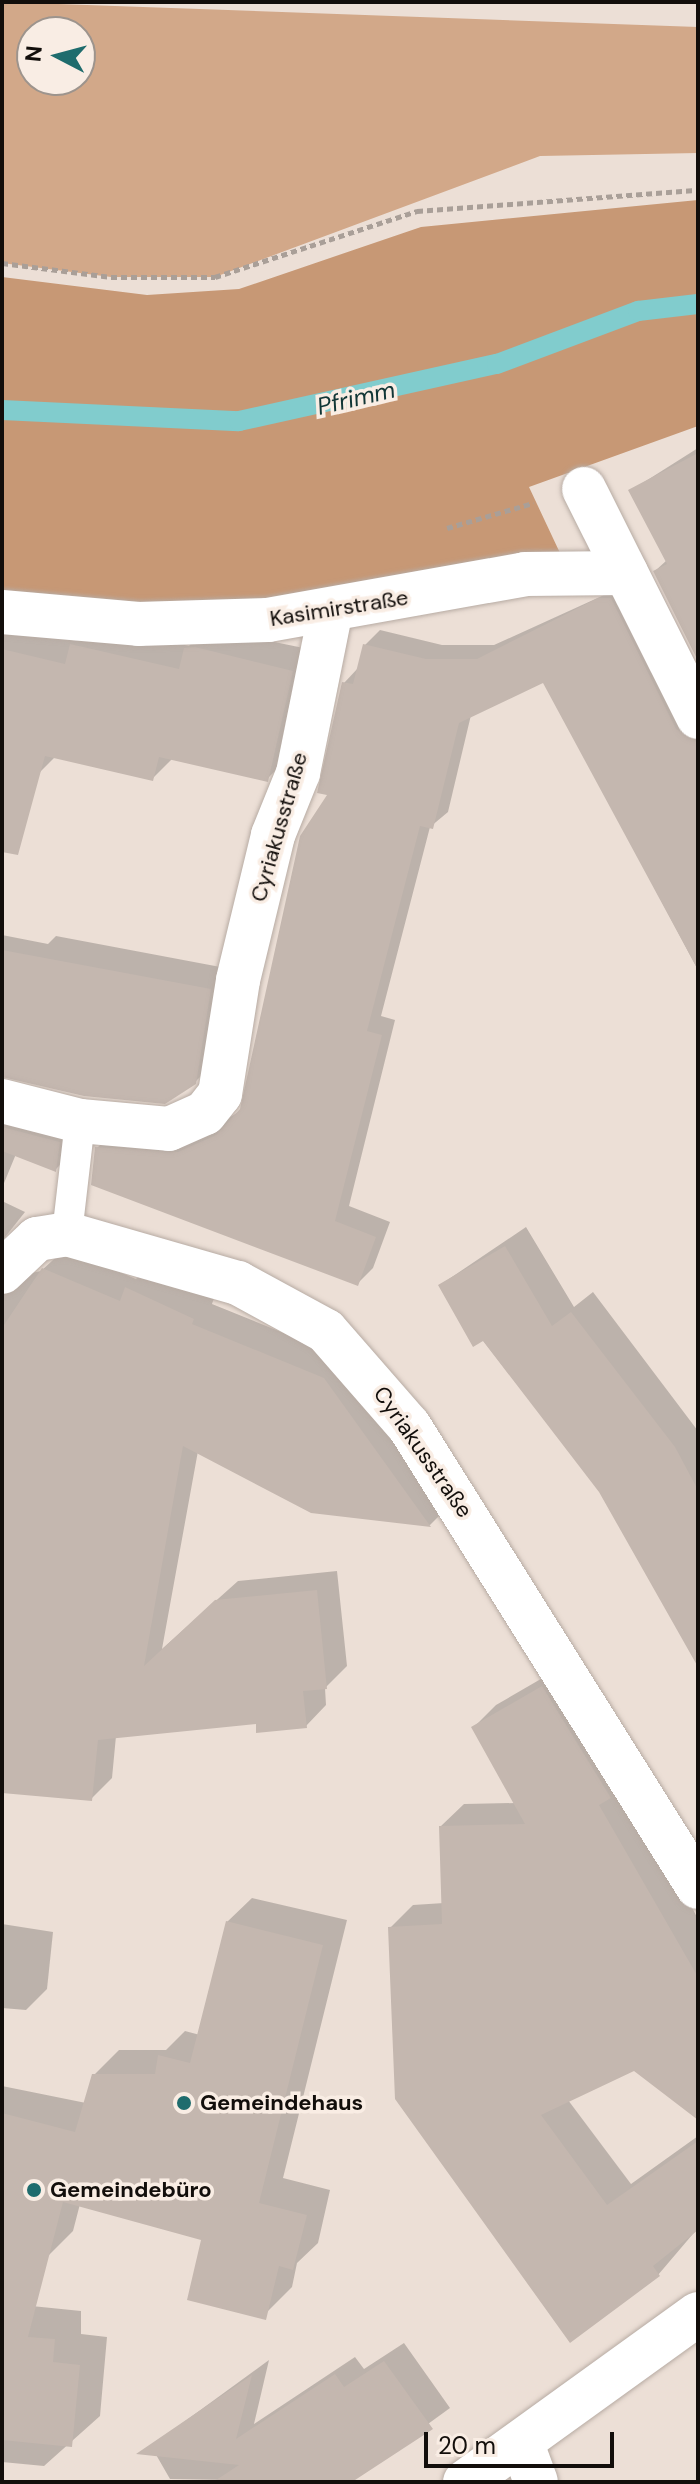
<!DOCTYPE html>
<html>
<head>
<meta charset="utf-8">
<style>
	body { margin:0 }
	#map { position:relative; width:700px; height:2484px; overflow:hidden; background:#ecdfd6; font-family:"DM Sans",sans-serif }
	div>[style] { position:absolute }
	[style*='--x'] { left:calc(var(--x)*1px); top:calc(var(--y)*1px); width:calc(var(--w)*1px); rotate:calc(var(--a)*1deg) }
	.green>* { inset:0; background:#d2a889 }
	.forest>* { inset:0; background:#c79875 }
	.shadow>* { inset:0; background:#0003 }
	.stream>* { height:20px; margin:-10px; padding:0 10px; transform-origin:10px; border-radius:10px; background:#81cccd }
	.building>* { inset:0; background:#c4b7af }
	.path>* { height:5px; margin-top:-2.5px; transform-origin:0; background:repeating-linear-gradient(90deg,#a99f98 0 6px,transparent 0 10px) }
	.roads { filter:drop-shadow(0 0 2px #b7aba3) drop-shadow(0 0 2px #b7aba3) }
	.service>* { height:30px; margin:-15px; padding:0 15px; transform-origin:15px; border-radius:15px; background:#fff }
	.minor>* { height:44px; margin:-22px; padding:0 22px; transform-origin:22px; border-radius:22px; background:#fff }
	.secondary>* { height:44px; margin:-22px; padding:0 22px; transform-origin:22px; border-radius:22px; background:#fff }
	.dots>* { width:22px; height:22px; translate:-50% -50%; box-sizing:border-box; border:4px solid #f9ede4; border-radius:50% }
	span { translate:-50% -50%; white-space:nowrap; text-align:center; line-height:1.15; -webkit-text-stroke:7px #f9ede4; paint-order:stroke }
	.street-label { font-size:22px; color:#120e0b }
	.poi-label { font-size:22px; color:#120e0b; font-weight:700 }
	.left { translate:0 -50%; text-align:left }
	.water-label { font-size:24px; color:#113636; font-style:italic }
	.frame { position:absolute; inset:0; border:4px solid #120e0b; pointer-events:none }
	.north { position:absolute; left:16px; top:16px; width:80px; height:80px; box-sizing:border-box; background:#f9ede4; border:2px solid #9d948d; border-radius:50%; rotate:276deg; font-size:22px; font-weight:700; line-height:32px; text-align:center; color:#120e0b }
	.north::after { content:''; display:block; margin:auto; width:28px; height:36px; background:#1f6c6d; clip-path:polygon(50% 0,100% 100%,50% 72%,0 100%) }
	.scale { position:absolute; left:424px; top:2432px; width:190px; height:36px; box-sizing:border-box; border:4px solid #120e0b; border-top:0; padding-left:10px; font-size:24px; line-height:28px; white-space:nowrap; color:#120e0b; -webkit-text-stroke:6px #f9ede4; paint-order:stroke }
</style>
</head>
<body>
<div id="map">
	<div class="green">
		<div style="clip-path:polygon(evenodd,2px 2px,698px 27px,698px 153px,540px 156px,215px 277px,111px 277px,2px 263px,2px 2px,32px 32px,80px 32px,80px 80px,32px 80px,32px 32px)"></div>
	</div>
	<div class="forest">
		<div style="clip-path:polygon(698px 200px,698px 426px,529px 487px,560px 553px,372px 590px,165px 610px,2px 597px,2px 277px,147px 295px,239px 289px,421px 227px)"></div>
	</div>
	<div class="shadow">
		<div style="clip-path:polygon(698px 448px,698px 657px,655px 571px,667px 560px,630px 491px)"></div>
		<div style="clip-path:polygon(626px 585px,698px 719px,698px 970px,544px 680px,471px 715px,448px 812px,430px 827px,381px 1016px,395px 1020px,349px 1206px,390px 1222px,373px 1268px,358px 1283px,97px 1148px,112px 1133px,195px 1138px,242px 1110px,330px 794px,344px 683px,359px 667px,365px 645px,380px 630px,442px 645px,494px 645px)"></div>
		<div style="clip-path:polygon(2px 621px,76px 641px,93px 624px,189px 646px,207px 628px,313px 650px,288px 758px,267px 779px,173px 758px,153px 778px,56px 756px,39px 773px,2px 763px)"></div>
		<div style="clip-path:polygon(2px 935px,48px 944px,56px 936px,231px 969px,216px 1061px,195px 1082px,2px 1076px)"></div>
		<div style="clip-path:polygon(2px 1093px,79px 1121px,76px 1149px,56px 1169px,16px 1154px,2px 1188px)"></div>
		<div style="clip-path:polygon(2px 1201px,25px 1212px,2px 1241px)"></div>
		<div style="clip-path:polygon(526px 1227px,574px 1307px,593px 1292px,698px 1431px,698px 1663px,600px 1491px,440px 1285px)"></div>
		<div style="clip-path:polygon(65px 1249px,136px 1279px,148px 1268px,214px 1298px,212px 1304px,345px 1358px,450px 1505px,430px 1525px,311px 1511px,198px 1451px,162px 1649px,238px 1581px,337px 1571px,347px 1666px,325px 1688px,326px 1705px,306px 1726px,258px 1722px,116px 1736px,112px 1778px,91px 1799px,2px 1672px,2px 1262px,17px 1276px,41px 1271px)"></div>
		<div style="clip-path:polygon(565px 1665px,698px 1919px,698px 2117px,634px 2068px,568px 2100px,631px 2184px,698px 2136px,698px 2228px,658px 2275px,390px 1928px,413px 1905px,444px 1903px,441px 1826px,464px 1804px,515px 1803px,474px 1727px,496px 1705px)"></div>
		<div style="clip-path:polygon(252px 1898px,347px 1920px,283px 2178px,330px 2190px,318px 2243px,297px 2263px,292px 2287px,267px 2312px,203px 2239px,80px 2204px,73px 2231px,48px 2256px,2px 2244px,2px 2086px,86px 2103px,94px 2075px,119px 2050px,166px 2050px,185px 2031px,200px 2035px,227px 1922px)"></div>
		<div style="clip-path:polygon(2px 1924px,53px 1932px,47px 1989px,26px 2010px,2px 2008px)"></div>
		<div style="clip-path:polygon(2px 2303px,81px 2311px,81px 2334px,107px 2337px,100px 2416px,44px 2466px,2px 2462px)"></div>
		<div style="clip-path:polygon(404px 2343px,450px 2408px,348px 2482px,170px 2479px,151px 2446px,269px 2360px,254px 2424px,355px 2357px,364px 2369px)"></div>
	</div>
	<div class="stream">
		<div style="--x:2;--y:410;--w:237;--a:2.7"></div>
		<div style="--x:239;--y:421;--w:264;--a:-12.5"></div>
		<div style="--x:497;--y:364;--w:151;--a:-20.6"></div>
		<div style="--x:638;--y:311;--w:60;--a:-6.7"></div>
	</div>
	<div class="building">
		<div style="clip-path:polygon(698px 453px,698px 661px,653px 571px,667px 564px,628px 490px)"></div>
		<div style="clip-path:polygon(598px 598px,611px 598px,676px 729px,698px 742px,698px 970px,543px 683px,459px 723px,433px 829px,420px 826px,367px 1031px,382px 1035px,335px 1221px,376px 1237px,358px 1286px,91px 1185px,95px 1147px,178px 1152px,216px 1135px,240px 1109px,300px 836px,327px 795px,317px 793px,342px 682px,353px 684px,363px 644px,426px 659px,477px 659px)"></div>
		<div style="clip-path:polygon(70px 644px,179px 669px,184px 648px,195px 647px,293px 671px,268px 782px,159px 757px,153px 781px,45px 756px,18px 855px,2px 852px,2px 649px,65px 664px)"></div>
		<div style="clip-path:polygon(2px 950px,211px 989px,196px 1084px,165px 1104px,84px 1096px,2px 1077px)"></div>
		<div style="clip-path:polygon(2px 1127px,60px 1142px,56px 1172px,2px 1151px)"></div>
		<div style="clip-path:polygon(505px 1246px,552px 1326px,571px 1312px,675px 1447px,698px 1490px,698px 1667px,599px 1492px,483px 1341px,473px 1347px,438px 1285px)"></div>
		<div style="clip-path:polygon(42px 1268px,120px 1301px,125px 1287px,194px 1319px,192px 1324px,324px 1378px,431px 1527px,311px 1513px,183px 1446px,144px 1666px,215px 1600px,317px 1590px,327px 1689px,303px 1691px,307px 1728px,256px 1733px,256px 1724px,98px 1740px,92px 1801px,2px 1793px,2px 1328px)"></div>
		<div style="clip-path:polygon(542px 1686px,611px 1798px,599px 1805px,698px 1977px,698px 2120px,634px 2071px,541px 2115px,607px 2205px,698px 2141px,698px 2230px,653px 2266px,660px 2276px,570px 2343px,395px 2099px,388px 1927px,442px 1924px,439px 1826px,525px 1824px,471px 1727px)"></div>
		<div style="clip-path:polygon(226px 1921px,323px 1945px,259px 2203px,307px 2215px,293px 2270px,279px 2266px,266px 2320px,187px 2300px,201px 2240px,63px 2202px,28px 2337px,55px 2339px,53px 2362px,80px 2365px,72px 2447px,2px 2440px,2px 2113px,75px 2132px,92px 2074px,155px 2074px,158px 2055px,190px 2063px)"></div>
		<div style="clip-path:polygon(384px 2361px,433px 2429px,352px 2482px,213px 2482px,239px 2465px,136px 2454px,252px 2375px,236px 2439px,335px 2374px,344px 2387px)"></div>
	</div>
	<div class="path">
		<div style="--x:2;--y:263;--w:110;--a:7.3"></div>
		<div style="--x:111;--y:277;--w:104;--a:0"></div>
		<div style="--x:215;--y:277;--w:213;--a:-18.1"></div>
		<div style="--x:417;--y:211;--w:282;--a:-4.3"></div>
		<div style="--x:447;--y:528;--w:90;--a:-16.2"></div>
	</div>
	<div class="roads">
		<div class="service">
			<div style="--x:67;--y:1234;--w:114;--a:-83.4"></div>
		</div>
		<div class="minor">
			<div style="--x:584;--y:489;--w:255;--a:63.4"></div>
			<div style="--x:2;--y:612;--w:137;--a:5"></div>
			<div style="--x:138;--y:624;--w:130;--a:-1.8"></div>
			<div style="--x:268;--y:620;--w:261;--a:-10.1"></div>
			<div style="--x:525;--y:574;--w:101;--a:-0.6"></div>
			<div style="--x:2;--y:1101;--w:81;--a:14.4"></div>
			<div style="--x:80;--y:1121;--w:89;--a:5.1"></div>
			<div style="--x:169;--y:1129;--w:39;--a:-24"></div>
			<div style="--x:205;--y:1113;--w:24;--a:-52"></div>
			<div style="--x:220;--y:1094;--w:115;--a:-81"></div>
			<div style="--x:238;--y:980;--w:149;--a:-76.4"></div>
			<div style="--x:273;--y:835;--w:67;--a:-68"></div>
			<div style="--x:298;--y:773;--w:162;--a:-78.6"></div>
			<div style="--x:2;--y:1272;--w:48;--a:-43.3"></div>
			<div style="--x:37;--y:1239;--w:30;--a:-9"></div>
			<div style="--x:67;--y:1234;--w:178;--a:16"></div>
			<div style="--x:238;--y:1283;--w:100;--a:28.6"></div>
			<div style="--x:326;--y:1331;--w:126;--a:48.9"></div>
			<div style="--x:409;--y:1426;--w:544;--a:57.92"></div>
			<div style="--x:522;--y:2444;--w:40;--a:69.8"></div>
		</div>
		<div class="secondary">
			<div style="--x:465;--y:2482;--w:287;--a:-35.8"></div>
		</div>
	</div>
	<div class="dots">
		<div style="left:184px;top:2103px;background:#1f6c6d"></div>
		<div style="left:34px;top:2190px;background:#1f6c6d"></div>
	</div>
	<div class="street-label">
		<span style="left:339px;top:608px;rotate:-9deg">Kasimirstraße</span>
		<span style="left:279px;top:827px;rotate:-74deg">Cyriakusstraße</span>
		<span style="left:423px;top:1452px;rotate:55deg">Cyriakusstraße</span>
	</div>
	<div class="poi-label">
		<span class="left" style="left:200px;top:2103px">Gemeindehaus</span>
		<span class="left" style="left:50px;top:2190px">Gemeindebüro</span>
	</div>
	<div class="water-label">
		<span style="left:356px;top:398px;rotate:-13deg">Pfrimm</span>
	</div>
	<div class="frame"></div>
	<div class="north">N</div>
	<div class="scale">20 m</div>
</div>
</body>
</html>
